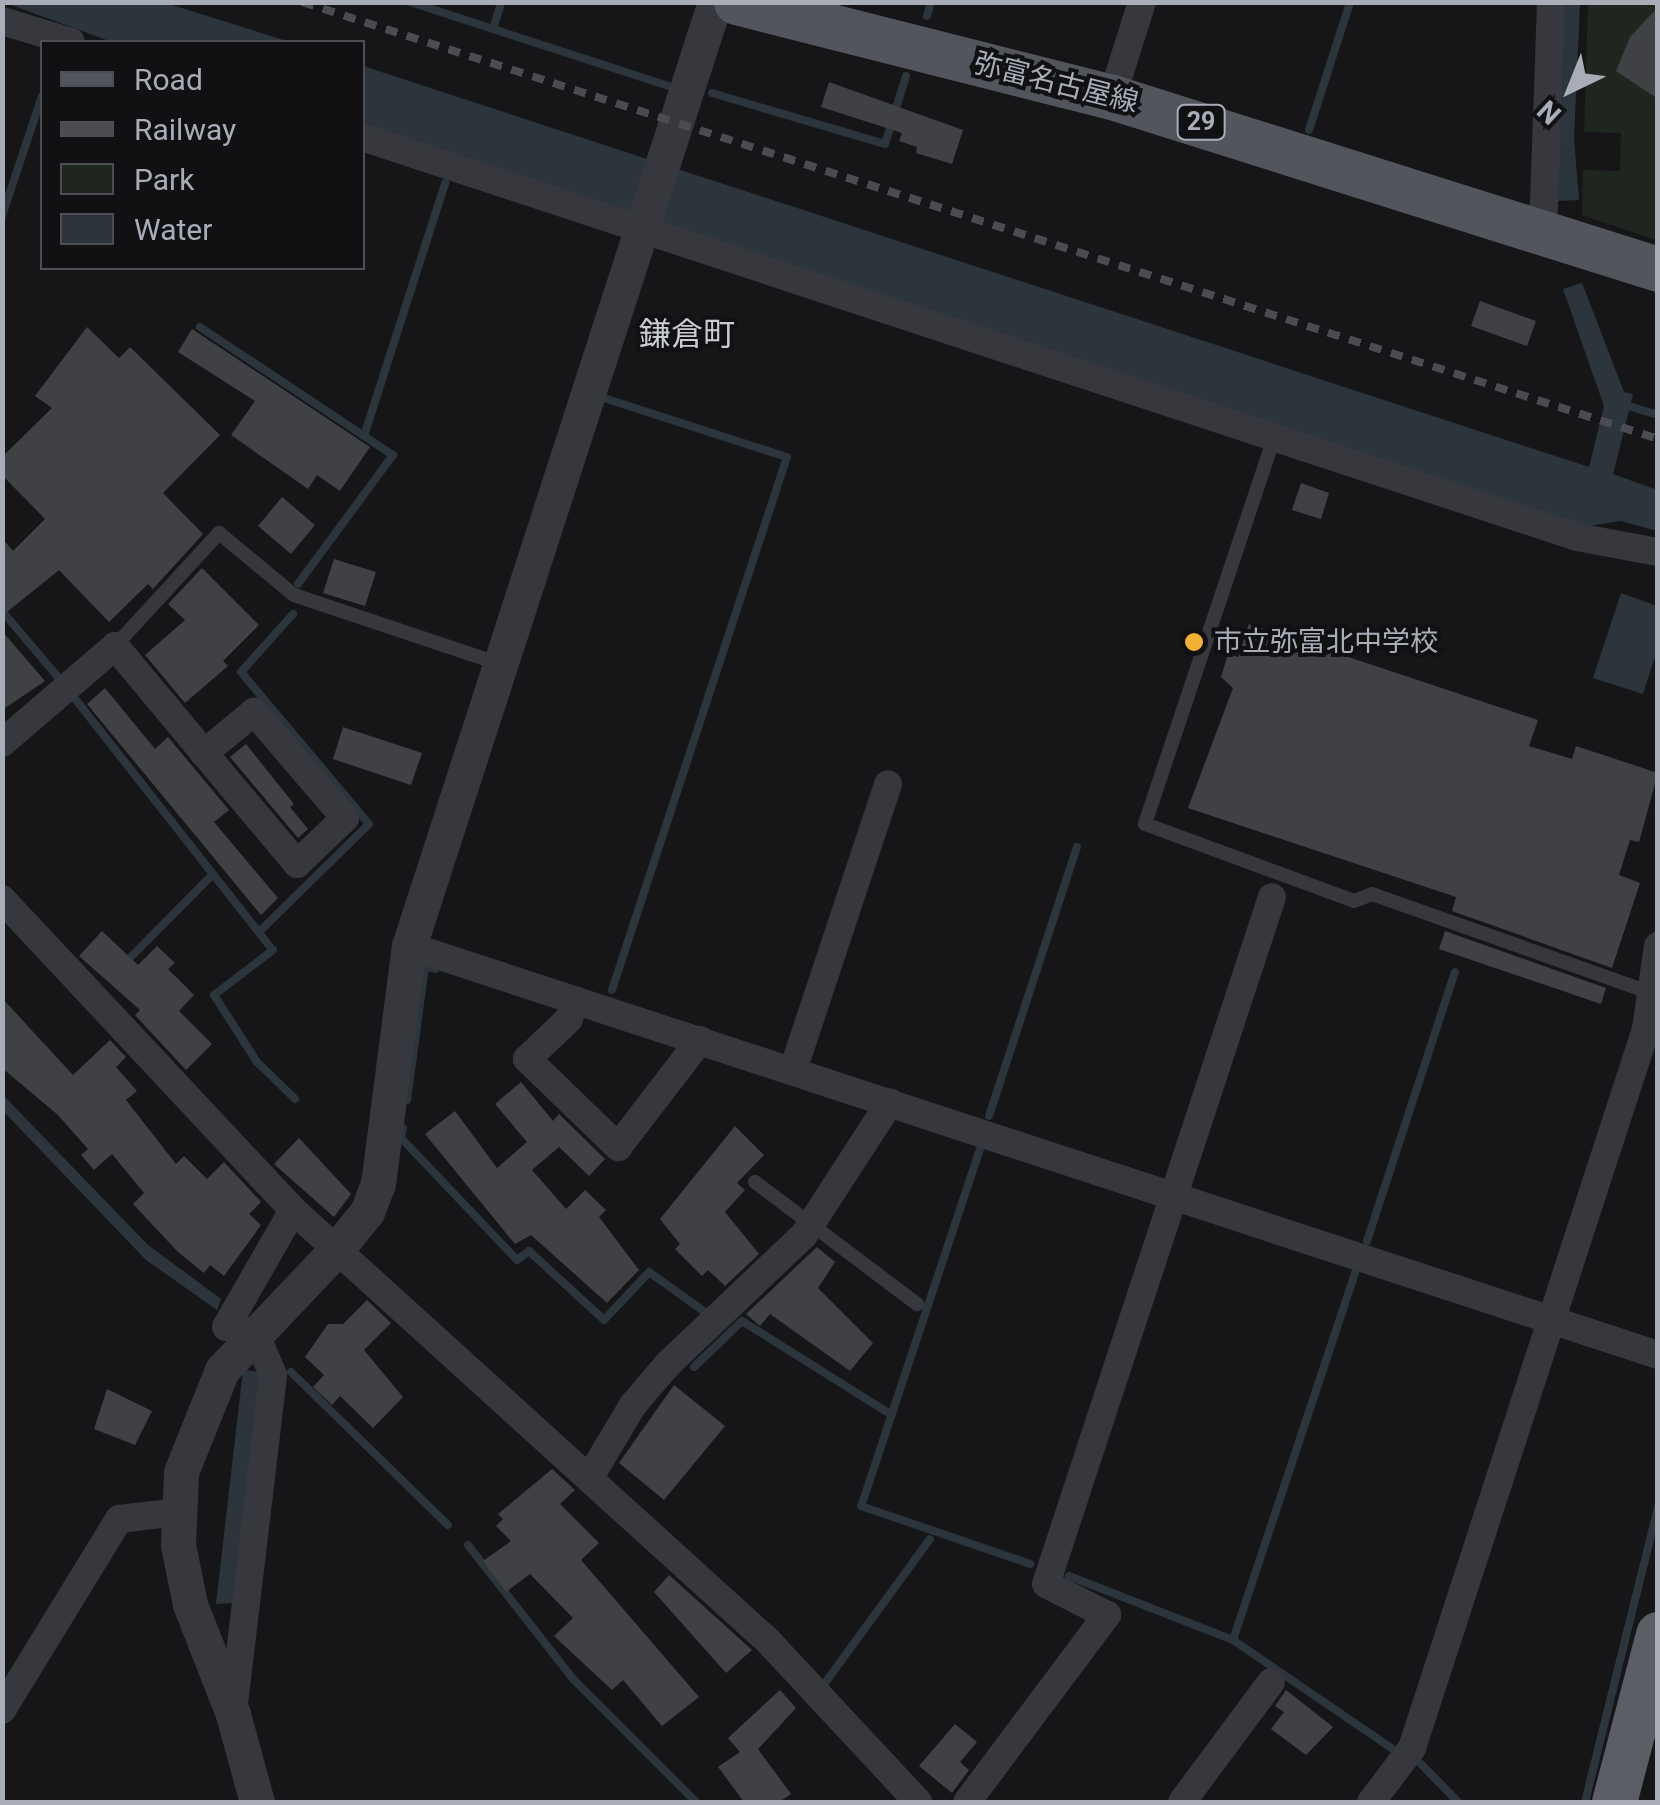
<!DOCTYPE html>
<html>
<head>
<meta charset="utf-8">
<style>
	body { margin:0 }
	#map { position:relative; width:1660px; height:1805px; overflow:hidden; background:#161618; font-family:Roboto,"Noto Sans JP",sans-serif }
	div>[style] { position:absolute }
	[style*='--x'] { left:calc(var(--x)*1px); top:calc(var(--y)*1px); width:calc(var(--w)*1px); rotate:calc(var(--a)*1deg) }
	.green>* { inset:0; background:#1e261f }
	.water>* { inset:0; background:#2c353c }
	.stream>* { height:8px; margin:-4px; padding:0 4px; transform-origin:4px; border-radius:4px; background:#2c353c }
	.building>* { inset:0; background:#404145 }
	.service>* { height:14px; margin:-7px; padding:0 7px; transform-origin:7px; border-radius:7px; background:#37383d }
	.minor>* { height:28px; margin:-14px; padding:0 14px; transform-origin:14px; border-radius:14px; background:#37383d }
	.tertiary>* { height:35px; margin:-17.5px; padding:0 17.5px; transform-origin:17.5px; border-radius:17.5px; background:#37383d }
	.primary>* { height:45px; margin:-22.5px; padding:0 22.5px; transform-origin:22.5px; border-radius:22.5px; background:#53555c }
	.trunk>* { height:45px; margin:-22.5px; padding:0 22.5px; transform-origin:22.5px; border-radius:22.5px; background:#5b5e65 }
	.rail>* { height:8px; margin-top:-4px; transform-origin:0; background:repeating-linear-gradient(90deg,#4a4c52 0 12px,transparent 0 22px) }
	.dots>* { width:28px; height:28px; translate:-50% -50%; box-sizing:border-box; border:5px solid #111113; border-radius:50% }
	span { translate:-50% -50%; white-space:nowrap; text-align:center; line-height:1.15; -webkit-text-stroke:8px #111113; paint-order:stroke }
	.shield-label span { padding:2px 8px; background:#111113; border:2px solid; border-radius:8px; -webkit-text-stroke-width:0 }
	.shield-label { font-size:25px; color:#a8adb8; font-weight:700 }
	.street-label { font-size:28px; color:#a8adb8 }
	.poi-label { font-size:28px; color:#a8adb8 }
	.left { translate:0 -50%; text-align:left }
	.quarter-label { font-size:32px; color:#c9ccd4 }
	.frame { position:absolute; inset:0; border:5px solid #a8adb8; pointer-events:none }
	.legend { position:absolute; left:40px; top:40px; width:325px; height:230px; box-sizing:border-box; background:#111113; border:2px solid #4d4f55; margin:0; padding:12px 18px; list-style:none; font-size:30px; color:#a8adb8 }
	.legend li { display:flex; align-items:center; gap:20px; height:50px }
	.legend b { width:50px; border:2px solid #4d4f55 }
	.north { position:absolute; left:1520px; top:40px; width:100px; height:100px; -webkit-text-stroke:8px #111113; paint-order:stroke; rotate:223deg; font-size:28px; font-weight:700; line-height:40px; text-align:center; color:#a8adb8 }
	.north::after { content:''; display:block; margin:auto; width:35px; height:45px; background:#a8adb8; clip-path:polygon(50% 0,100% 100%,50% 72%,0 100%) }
</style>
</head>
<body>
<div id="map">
	<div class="green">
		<div style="clip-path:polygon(1588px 3px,1657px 3px,1657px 240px,1582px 215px,1583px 170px,1620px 171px,1621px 133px,1584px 132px)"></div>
	</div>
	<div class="water">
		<div style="clip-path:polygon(3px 2px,166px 3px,290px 42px,112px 42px)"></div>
		<div style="clip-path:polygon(1560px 3px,1580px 3px,1574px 138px,1579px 200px,1556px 201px)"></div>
		<div style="clip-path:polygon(363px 66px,1589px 467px,1604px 406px,1563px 289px,1582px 283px,1624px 392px,1633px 394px,1613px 474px,1657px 490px,1657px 531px,1621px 521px,1587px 526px,363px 123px)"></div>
		<div style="clip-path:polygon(1621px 593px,1657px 606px,1657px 650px,1643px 694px,1593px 678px)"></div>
		<div style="clip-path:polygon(3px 1095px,148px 1245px,221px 1299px,217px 1310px,146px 1260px,3px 1111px)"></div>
		<div style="clip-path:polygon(243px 1370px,261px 1372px,232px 1603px,216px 1604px)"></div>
	</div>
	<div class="stream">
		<div style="--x:410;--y:2;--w:272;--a:18"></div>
		<div style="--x:927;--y:16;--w:15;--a:-74"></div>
		<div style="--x:493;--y:29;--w:28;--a:-73"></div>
		<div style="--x:712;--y:93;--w:180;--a:16.4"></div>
		<div style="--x:885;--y:144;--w:71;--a:-72.8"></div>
		<div style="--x:1309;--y:130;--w:134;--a:-72.2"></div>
		<div style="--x:2;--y:216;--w:126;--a:-71.6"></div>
		<div style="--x:200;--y:327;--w:232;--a:33.6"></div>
		<div style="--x:393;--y:455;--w:160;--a:126.4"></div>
		<div style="--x:604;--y:398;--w:192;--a:17.9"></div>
		<div style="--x:787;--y:457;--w:561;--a:108.18"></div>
		<div style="--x:1622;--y:404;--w:38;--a:17"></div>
		<div style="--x:364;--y:436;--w:266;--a:-72.2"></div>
		<div style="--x:2;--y:611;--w:87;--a:49.7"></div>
		<div style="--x:76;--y:700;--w:318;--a:51.8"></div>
		<div style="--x:273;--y:950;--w:74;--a:142.7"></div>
		<div style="--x:214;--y:995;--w:80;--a:57.3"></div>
		<div style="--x:257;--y:1062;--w:53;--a:44.2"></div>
		<div style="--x:259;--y:932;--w:154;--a:-44.5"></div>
		<div style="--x:369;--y:824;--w:199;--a:-130.1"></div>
		<div style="--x:241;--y:672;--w:78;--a:-48.1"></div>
		<div style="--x:125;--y:963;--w:125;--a:-45.3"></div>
		<div style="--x:407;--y:1100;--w:135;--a:-82.3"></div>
		<div style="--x:425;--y:966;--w:11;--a:15"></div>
		<div style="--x:989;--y:1116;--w:283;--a:-71.9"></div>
		<div style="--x:403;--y:1128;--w:10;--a:101"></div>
		<div style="--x:401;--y:1138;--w:168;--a:46.4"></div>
		<div style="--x:517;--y:1260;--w:15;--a:-37"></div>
		<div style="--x:529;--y:1251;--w:102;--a:42.6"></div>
		<div style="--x:604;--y:1320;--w:66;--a:-46.8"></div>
		<div style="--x:649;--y:1272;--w:74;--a:35.6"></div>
		<div style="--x:980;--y:1149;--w:376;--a:108.4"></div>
		<div style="--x:861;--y:1506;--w:179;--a:18.9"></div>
		<div style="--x:1367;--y:1241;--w:283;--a:-71.9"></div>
		<div style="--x:694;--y:1367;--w:66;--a:-43.8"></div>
		<div style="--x:742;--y:1321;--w:177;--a:32.1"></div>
		<div style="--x:291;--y:1372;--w:219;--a:44.3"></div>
		<div style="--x:468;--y:1545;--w:172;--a:51.9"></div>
		<div style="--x:574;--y:1680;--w:173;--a:45"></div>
		<div style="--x:1069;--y:1576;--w:176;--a:21.3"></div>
		<div style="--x:1233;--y:1640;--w:197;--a:34.3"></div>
		<div style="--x:1233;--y:1640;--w:390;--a:-71.6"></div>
		<div style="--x:825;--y:1683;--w:178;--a:-53.9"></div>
		<div style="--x:1420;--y:1763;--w:54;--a:45.7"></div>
		<div style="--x:1585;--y:1802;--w:305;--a:-76.1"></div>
	</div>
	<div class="building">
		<div style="clip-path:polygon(1658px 7px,1658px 99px,1616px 71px,1630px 37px)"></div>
		<div style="clip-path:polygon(829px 82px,963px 130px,952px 164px,916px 153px,917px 147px,899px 141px,902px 133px,821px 107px)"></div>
		<div style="clip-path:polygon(1480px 301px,1536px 321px,1527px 346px,1471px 326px)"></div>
		<div style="clip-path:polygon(87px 327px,119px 358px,130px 347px,220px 435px,163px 493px,203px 534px,153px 589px,148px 584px,109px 622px,59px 570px,2px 616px,2px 538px,13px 551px,45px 519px,2px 475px,2px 457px,52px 408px,35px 396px)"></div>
		<div style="clip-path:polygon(192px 329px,370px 447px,340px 491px,317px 475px,308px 489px,231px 435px,255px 401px,178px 352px)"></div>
		<div style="clip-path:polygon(1301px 483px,1329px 493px,1321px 519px,1292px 510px)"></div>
		<div style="clip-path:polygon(282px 497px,315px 525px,291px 554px,258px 526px)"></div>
		<div style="clip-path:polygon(334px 559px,376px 572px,365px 606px,323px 593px)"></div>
		<div style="clip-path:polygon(202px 568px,259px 625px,223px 661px,228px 666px,185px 703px,145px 655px,185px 620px,168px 604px)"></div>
		<div style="clip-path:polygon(1249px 624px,1538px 720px,1529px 746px,1572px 759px,1576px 746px,1658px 773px,1639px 842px,1630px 840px,1619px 875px,1640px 883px,1612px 968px,1452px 911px,1456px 897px,1188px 808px,1233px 688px,1221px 677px,1228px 654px,1238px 657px)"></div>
		<div style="clip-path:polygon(2px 631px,45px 681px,2px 710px)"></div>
		<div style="clip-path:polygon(105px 688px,155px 749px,168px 737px,229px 810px,214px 822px,278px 898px,261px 915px,87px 704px)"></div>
		<div style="clip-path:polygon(343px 727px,422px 753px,411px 785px,333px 759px)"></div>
		<div style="clip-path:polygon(246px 744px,294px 804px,290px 807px,308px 829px,298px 838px,230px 757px)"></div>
		<div style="clip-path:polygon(102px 931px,138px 965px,157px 946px,175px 963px,168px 969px,194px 995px,179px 1011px,212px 1044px,186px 1070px,135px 1015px,140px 1010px,79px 956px)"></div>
		<div style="clip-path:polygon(1445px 931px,1606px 988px,1601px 1004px,1439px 949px)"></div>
		<div style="clip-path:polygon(2px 998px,73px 1075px,110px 1040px,126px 1057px,116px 1067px,137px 1091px,126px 1100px,176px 1164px,184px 1156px,207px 1179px,224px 1162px,261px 1202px,249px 1214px,261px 1225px,224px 1276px,210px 1265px,204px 1273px,178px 1252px,133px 1204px,144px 1193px,112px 1154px,94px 1170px,81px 1155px,88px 1149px,58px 1115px,2px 1068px)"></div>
		<div style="clip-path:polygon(521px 1082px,553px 1121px,559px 1114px,605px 1159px,589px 1176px,559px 1147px,532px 1170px,566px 1209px,585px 1190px,606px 1210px,599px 1217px,639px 1270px,607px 1303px,531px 1235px,515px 1244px,425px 1134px,455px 1111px,497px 1168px,527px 1142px,495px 1104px)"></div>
		<div style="clip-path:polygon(735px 1126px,764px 1155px,737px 1183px,745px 1190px,725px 1212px,759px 1254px,725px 1286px,708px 1270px,702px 1276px,675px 1249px,680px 1244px,660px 1219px)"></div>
		<div style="clip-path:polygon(299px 1138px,351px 1194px,334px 1217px,274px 1164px)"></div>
		<div style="clip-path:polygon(817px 1247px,835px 1262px,818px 1288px,873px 1343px,850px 1371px,770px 1314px,760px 1326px,746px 1314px)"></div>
		<div style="clip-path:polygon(367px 1300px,391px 1323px,364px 1350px,403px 1397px,373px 1428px,340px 1396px,332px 1405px,313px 1387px,324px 1375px,305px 1357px,328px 1324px,343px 1324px)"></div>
		<div style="clip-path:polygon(674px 1385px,725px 1426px,664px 1500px,619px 1463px)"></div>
		<div style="clip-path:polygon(107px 1389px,152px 1411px,135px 1445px,94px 1429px)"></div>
		<div style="clip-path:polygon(552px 1469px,575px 1490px,560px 1504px,599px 1543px,581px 1560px,699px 1697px,662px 1726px,623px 1680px,612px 1690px,554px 1636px,573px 1618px,530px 1574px,506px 1592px,483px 1561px,511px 1541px,496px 1526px,503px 1519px,498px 1514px)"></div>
		<div style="clip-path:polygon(669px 1575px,752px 1650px,726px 1673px,654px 1592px)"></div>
		<div style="clip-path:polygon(780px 1690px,796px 1708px,758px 1749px,791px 1794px,779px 1802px,744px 1802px,718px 1767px,740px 1752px,728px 1738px)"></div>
		<div style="clip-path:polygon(1286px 1690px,1333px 1727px,1306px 1755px,1271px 1729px,1284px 1712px,1275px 1706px)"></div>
		<div style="clip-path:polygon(955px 1724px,977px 1742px,960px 1762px,969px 1770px,952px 1793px,919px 1766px)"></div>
	</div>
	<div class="service">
		<div style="--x:1274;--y:438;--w:407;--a:108.5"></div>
		<div style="--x:1145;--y:824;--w:223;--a:20.2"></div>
		<div style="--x:1354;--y:901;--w:19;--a:-21"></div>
		<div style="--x:1372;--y:894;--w:296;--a:19.5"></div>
		<div style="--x:115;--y:646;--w:154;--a:-47.4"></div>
		<div style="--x:219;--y:533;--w:97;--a:39.6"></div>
		<div style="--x:294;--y:595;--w:217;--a:18.5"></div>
		<div style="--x:755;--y:1182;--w:203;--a:37"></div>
	</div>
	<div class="minor">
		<div style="--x:2;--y:21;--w:72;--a:16.9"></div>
		<div style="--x:1112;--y:97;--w:100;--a:-72.5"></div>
		<div style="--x:362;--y:137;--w:1279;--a:18.22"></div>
		<div style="--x:1577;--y:537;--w:82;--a:10.5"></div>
		<div style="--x:1543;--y:231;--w:229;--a:-88"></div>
		<div style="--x:2;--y:743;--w:149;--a:-40.6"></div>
		<div style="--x:115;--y:646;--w:139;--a:50.2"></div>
		<div style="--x:204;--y:753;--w:145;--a:50"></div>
		<div style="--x:297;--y:864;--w:66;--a:-43.8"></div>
		<div style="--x:345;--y:818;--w:140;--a:-130.6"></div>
		<div style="--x:254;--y:712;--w:65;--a:140.6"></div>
		<div style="--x:2;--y:899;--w:426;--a:46.9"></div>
		<div style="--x:293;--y:1210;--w:641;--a:42.22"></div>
		<div style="--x:768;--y:1641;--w:220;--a:47"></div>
		<div style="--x:409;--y:946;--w:1314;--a:18.13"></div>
		<div style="--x:575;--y:1000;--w:20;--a:108"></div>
		<div style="--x:569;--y:1019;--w:58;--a:136.4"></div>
		<div style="--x:527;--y:1059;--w:127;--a:44"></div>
		<div style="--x:618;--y:1147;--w:135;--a:-52.5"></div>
		<div style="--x:793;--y:1070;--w:301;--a:-71.6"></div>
		<div style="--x:226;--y:1327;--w:135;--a:-60.2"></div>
		<div style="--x:590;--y:1477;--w:84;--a:-59.2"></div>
		<div style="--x:633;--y:1405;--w:54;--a:-49.5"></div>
		<div style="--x:668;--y:1364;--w:187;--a:-43.5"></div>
		<div style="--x:804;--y:1235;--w:158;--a:-57.1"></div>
		<div style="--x:2;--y:1710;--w:224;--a:-58.5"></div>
		<div style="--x:119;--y:1519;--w:58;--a:-6.9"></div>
		<div style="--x:233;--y:1712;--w:339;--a:-83.2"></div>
		<div style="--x:273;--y:1375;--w:49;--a:-112.9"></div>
		<div style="--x:967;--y:1802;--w:234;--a:-53.2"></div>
		<div style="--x:1107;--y:1615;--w:68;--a:-153.1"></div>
		<div style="--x:1046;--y:1584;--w:723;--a:-71.79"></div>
		<div style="--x:1182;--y:1802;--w:149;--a:-53.4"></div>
		<div style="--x:1371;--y:1802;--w:68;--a:-52.8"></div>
		<div style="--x:1412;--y:1748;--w:756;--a:-71.97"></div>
		<div style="--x:1646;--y:1029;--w:84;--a:-81.8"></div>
	</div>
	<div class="tertiary">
		<div style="--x:257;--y:1802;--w:91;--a:-105.3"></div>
		<div style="--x:233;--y:1714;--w:118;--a:-111.4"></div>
		<div style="--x:190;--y:1604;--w:60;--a:-101.5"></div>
		<div style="--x:178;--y:1545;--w:73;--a:-87.6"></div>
		<div style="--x:181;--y:1472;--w:110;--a:-68.1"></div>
		<div style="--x:222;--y:1370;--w:166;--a:-46.5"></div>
		<div style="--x:336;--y:1250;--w:49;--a:-50.8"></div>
		<div style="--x:367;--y:1212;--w:30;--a:-69"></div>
		<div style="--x:378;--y:1184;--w:240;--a:-82.6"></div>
		<div style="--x:409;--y:946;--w:992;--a:-72.04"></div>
	</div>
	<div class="primary">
		<div style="--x:736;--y:2;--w:388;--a:14.2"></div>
		<div style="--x:1112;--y:97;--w:572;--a:17.49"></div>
	</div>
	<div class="trunk">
		<div style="--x:1614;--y:1802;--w:174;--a:-75.3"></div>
	</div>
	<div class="rail">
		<div style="--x:302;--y:2;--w:1425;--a:17.86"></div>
	</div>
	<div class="dots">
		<div style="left:1194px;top:642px;background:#f2b134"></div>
	</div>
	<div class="shield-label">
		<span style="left:1201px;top:122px">29</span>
	</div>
	<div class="street-label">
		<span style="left:1056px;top:83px;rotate:14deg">弥富名古屋線</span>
	</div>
	<div class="poi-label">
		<span class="left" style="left:1214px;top:642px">市立弥富北中学校</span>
	</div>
	<div class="quarter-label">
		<span style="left:687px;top:334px">鎌倉町</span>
	</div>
	<div class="frame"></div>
	<ul class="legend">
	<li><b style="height:12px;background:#53555c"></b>Road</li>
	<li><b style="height:12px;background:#4a4c52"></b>Railway</li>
	<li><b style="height:28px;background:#1e261f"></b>Park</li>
	<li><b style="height:28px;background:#2c353c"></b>Water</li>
	</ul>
	<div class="north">N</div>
</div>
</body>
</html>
